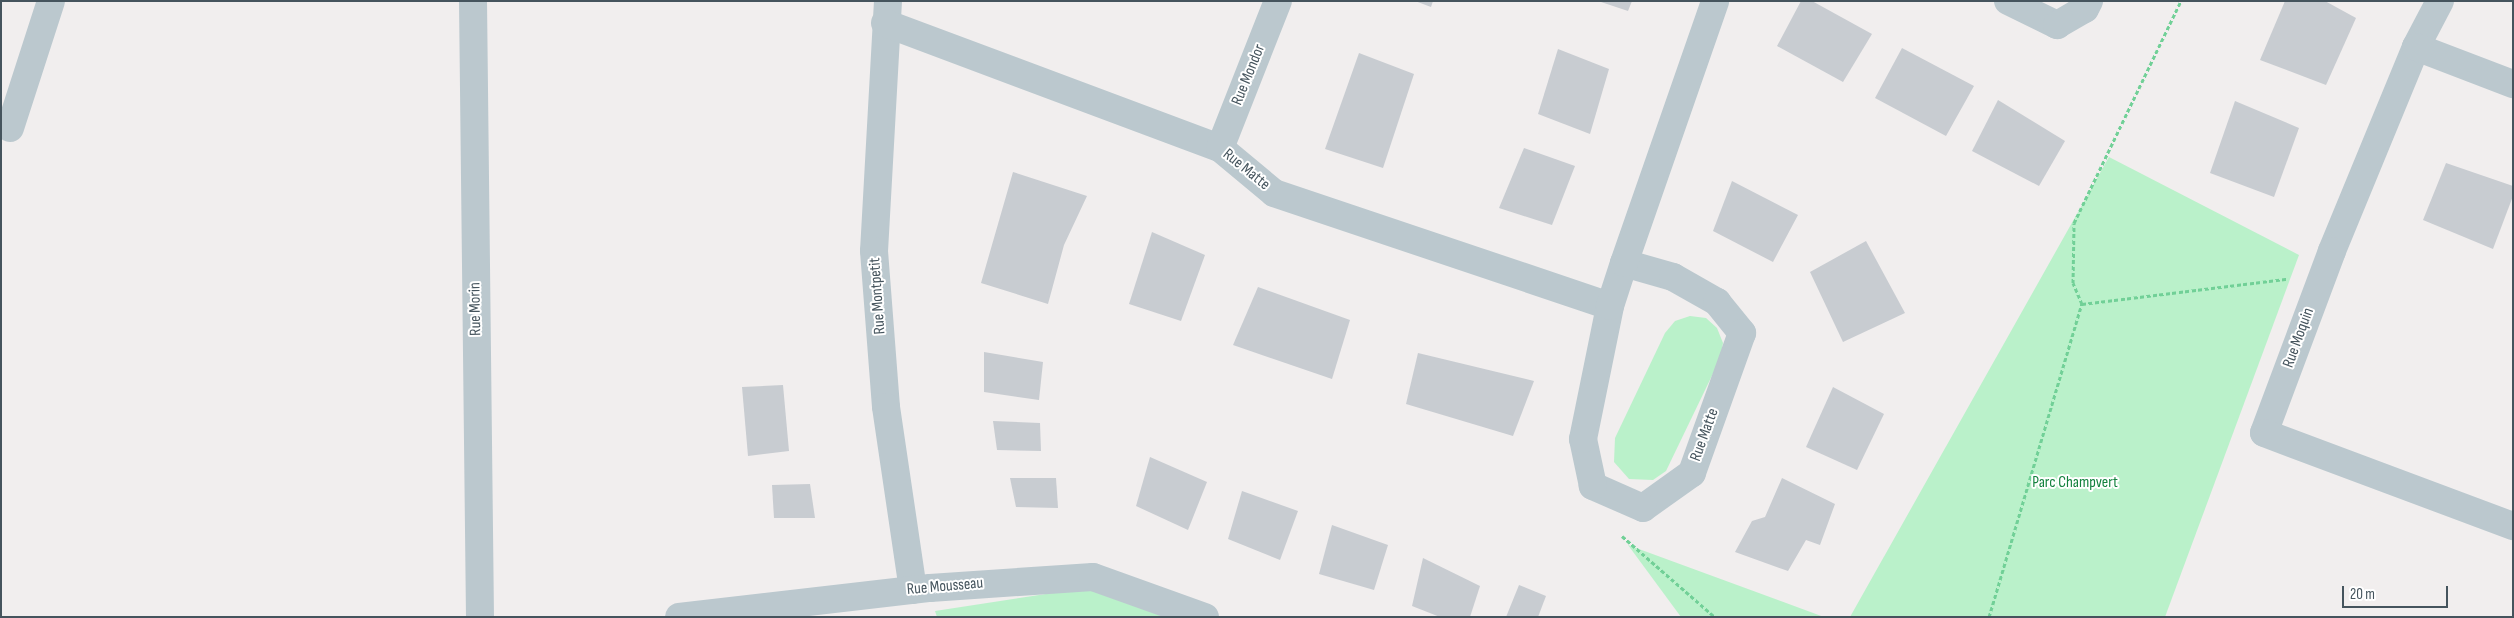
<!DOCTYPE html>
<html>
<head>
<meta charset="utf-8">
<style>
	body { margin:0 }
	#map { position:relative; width:2514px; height:618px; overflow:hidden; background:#f1eeee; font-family:"Sofia Sans Condensed",sans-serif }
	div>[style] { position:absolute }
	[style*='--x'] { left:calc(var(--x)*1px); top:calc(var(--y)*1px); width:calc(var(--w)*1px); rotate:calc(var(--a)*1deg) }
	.green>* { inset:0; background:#baf1ca }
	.building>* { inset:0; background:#c8ccd1 }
	.path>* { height:3px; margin-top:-1.5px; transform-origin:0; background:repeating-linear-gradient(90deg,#71d097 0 4px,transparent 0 6.5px) }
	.minor>* { height:28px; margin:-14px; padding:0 14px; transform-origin:14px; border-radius:14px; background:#bbc8ce }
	span { translate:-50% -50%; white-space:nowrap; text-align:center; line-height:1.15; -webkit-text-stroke:4px #fff; paint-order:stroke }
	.street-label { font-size:16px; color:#45545d }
	.park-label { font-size:16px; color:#13823e }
	.frame { position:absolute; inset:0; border:2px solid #45545d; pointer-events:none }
	.scale { position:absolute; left:2342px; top:586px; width:106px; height:22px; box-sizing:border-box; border:2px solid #45545d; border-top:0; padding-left:6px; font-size:15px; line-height:18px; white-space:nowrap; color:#45545d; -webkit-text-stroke:4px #fff; paint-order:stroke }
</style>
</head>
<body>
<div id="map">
	<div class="green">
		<div style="clip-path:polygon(2109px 157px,2299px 255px,2165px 617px,1850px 617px)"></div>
		<div style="clip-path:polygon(1690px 316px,1706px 318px,1717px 328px,1723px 343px,1720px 359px,1666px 471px,1653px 480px,1629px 479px,1614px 462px,1615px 438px,1665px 333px,1675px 321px)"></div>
		<div style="clip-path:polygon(1628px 545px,1824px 617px,1681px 617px)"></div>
		<div style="clip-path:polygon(1092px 587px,1178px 617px,937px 617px,935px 611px)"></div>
	</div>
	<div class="building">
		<div style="clip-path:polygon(1415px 1px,1433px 1px,1431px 7px)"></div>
		<div style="clip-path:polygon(1598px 1px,1632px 1px,1628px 11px)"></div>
		<div style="clip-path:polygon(1801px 1px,1812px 1px,1872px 34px,1843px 82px,1777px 46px)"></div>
		<div style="clip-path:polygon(2285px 1px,2325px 1px,2356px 18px,2326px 85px,2260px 60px)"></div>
		<div style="clip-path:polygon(1902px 48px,1974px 86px,1946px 136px,1875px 98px)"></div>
		<div style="clip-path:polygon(1558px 49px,1609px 69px,1590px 134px,1538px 114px)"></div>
		<div style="clip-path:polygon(1359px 53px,1414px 74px,1383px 168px,1325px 149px)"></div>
		<div style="clip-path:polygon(1998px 100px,2065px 141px,2039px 186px,1972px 151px)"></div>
		<div style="clip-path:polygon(2235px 101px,2299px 128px,2274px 197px,2210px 173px)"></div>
		<div style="clip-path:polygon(1524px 148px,1575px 166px,1552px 225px,1499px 208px)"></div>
		<div style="clip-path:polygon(2446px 163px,2513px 186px,2513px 196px,2493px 249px,2423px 220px)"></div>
		<div style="clip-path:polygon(1013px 172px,1087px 196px,1064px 245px,1048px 304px,981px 283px)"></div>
		<div style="clip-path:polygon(1732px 181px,1798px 215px,1773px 262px,1713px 231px)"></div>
		<div style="clip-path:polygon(1152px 232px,1205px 255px,1181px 321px,1129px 304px)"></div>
		<div style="clip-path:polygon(1866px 241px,1905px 313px,1843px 342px,1810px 272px)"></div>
		<div style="clip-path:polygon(1258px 287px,1350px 320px,1332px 379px,1233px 345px)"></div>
		<div style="clip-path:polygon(984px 352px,1043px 362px,1039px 400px,984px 392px)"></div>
		<div style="clip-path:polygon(1418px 353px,1534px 381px,1513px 436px,1406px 404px)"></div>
		<div style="clip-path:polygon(783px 385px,789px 451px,748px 456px,742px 387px)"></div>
		<div style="clip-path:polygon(1833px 387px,1884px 414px,1857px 470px,1806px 447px)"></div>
		<div style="clip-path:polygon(993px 421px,1040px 423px,1041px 451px,997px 450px)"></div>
		<div style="clip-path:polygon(1150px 457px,1207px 482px,1188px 530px,1136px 506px)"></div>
		<div style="clip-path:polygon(1010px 478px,1056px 478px,1058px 508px,1016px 507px)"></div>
		<div style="clip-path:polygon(1782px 478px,1835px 504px,1820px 545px,1806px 540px,1788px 571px,1735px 552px,1752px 521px,1765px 517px)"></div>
		<div style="clip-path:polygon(810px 484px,815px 518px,774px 518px,772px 485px)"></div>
		<div style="clip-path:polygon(1242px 491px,1298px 511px,1280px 560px,1228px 539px)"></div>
		<div style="clip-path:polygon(1332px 525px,1388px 545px,1374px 590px,1319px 574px)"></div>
		<div style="clip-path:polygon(1423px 558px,1480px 586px,1470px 617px,1440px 617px,1412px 606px)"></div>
		<div style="clip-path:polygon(1519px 585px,1546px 596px,1538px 617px,1506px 617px)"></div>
	</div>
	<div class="path">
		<div style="--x:2082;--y:304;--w:207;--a:-7"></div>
		<div style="--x:1622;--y:536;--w:123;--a:41.1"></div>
		<div style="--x:1989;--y:617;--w:327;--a:-73.5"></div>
		<div style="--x:2082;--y:304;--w:23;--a:-113"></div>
		<div style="--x:2073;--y:283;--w:60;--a:-89"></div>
		<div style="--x:2074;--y:223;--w:246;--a:-64.3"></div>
	</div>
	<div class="minor">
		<div style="--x:473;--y:1;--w:616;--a:89.35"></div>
		<div style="--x:888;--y:1;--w:250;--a:93.2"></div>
		<div style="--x:874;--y:251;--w:156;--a:85.6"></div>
		<div style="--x:886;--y:407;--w:185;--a:81.6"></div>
		<div style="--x:2008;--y:1;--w:55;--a:26.1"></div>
		<div style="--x:2057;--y:25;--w:32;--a:-30"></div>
		<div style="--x:2085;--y:9;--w:9;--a:-63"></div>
		<div style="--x:2440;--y:1;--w:52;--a:117.6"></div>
		<div style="--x:2416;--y:47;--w:221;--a:112.4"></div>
		<div style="--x:2332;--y:251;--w:194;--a:110.5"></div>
		<div style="--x:2264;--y:433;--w:266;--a:20.5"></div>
		<div style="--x:885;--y:23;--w:358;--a:20.5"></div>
		<div style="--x:1220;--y:148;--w:70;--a:39.8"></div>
		<div style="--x:1274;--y:193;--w:354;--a:18.6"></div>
		<div style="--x:2416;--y:47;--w:104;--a:20.9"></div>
		<div style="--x:10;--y:128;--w:133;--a:-72.1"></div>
		<div style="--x:1220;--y:148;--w:158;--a:-68.5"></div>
		<div style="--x:1624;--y:263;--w:51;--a:15.9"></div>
		<div style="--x:1673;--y:277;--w:51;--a:29.6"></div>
		<div style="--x:1717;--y:302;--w:40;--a:51"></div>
		<div style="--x:1742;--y:333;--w:149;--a:109.7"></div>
		<div style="--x:1692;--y:473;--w:60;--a:144.5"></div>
		<div style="--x:1643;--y:508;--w:55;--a:-156.3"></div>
		<div style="--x:1593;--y:486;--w:48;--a:-102"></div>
		<div style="--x:1583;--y:439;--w:136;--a:-78.5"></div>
		<div style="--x:1610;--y:306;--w:45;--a:-72"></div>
		<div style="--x:1624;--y:263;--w:277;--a:-70.8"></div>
		<div style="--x:679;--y:617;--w:253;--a:-6.6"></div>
		<div style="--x:930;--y:588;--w:163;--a:-3.9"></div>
		<div style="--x:1093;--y:577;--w:119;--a:19.7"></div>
	</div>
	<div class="street-label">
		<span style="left:1249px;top:75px;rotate:-68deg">Rue Mondor</span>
		<span style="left:1246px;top:170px;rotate:39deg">Rue Matte</span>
		<span style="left:878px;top:296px;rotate:-94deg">Rue Montpetit</span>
		<span style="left:476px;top:309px;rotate:-91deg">Rue Morin</span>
		<span style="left:2299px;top:338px;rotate:-70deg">Rue Moquin</span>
		<span style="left:1705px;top:435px;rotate:-70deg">Rue Matte</span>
		<span style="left:945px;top:587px;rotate:-5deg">Rue Mousseau</span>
	</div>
	<div class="park-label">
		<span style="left:2075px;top:483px">Parc Champvert</span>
	</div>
	<div class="frame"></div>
	<div class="scale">20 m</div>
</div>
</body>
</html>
